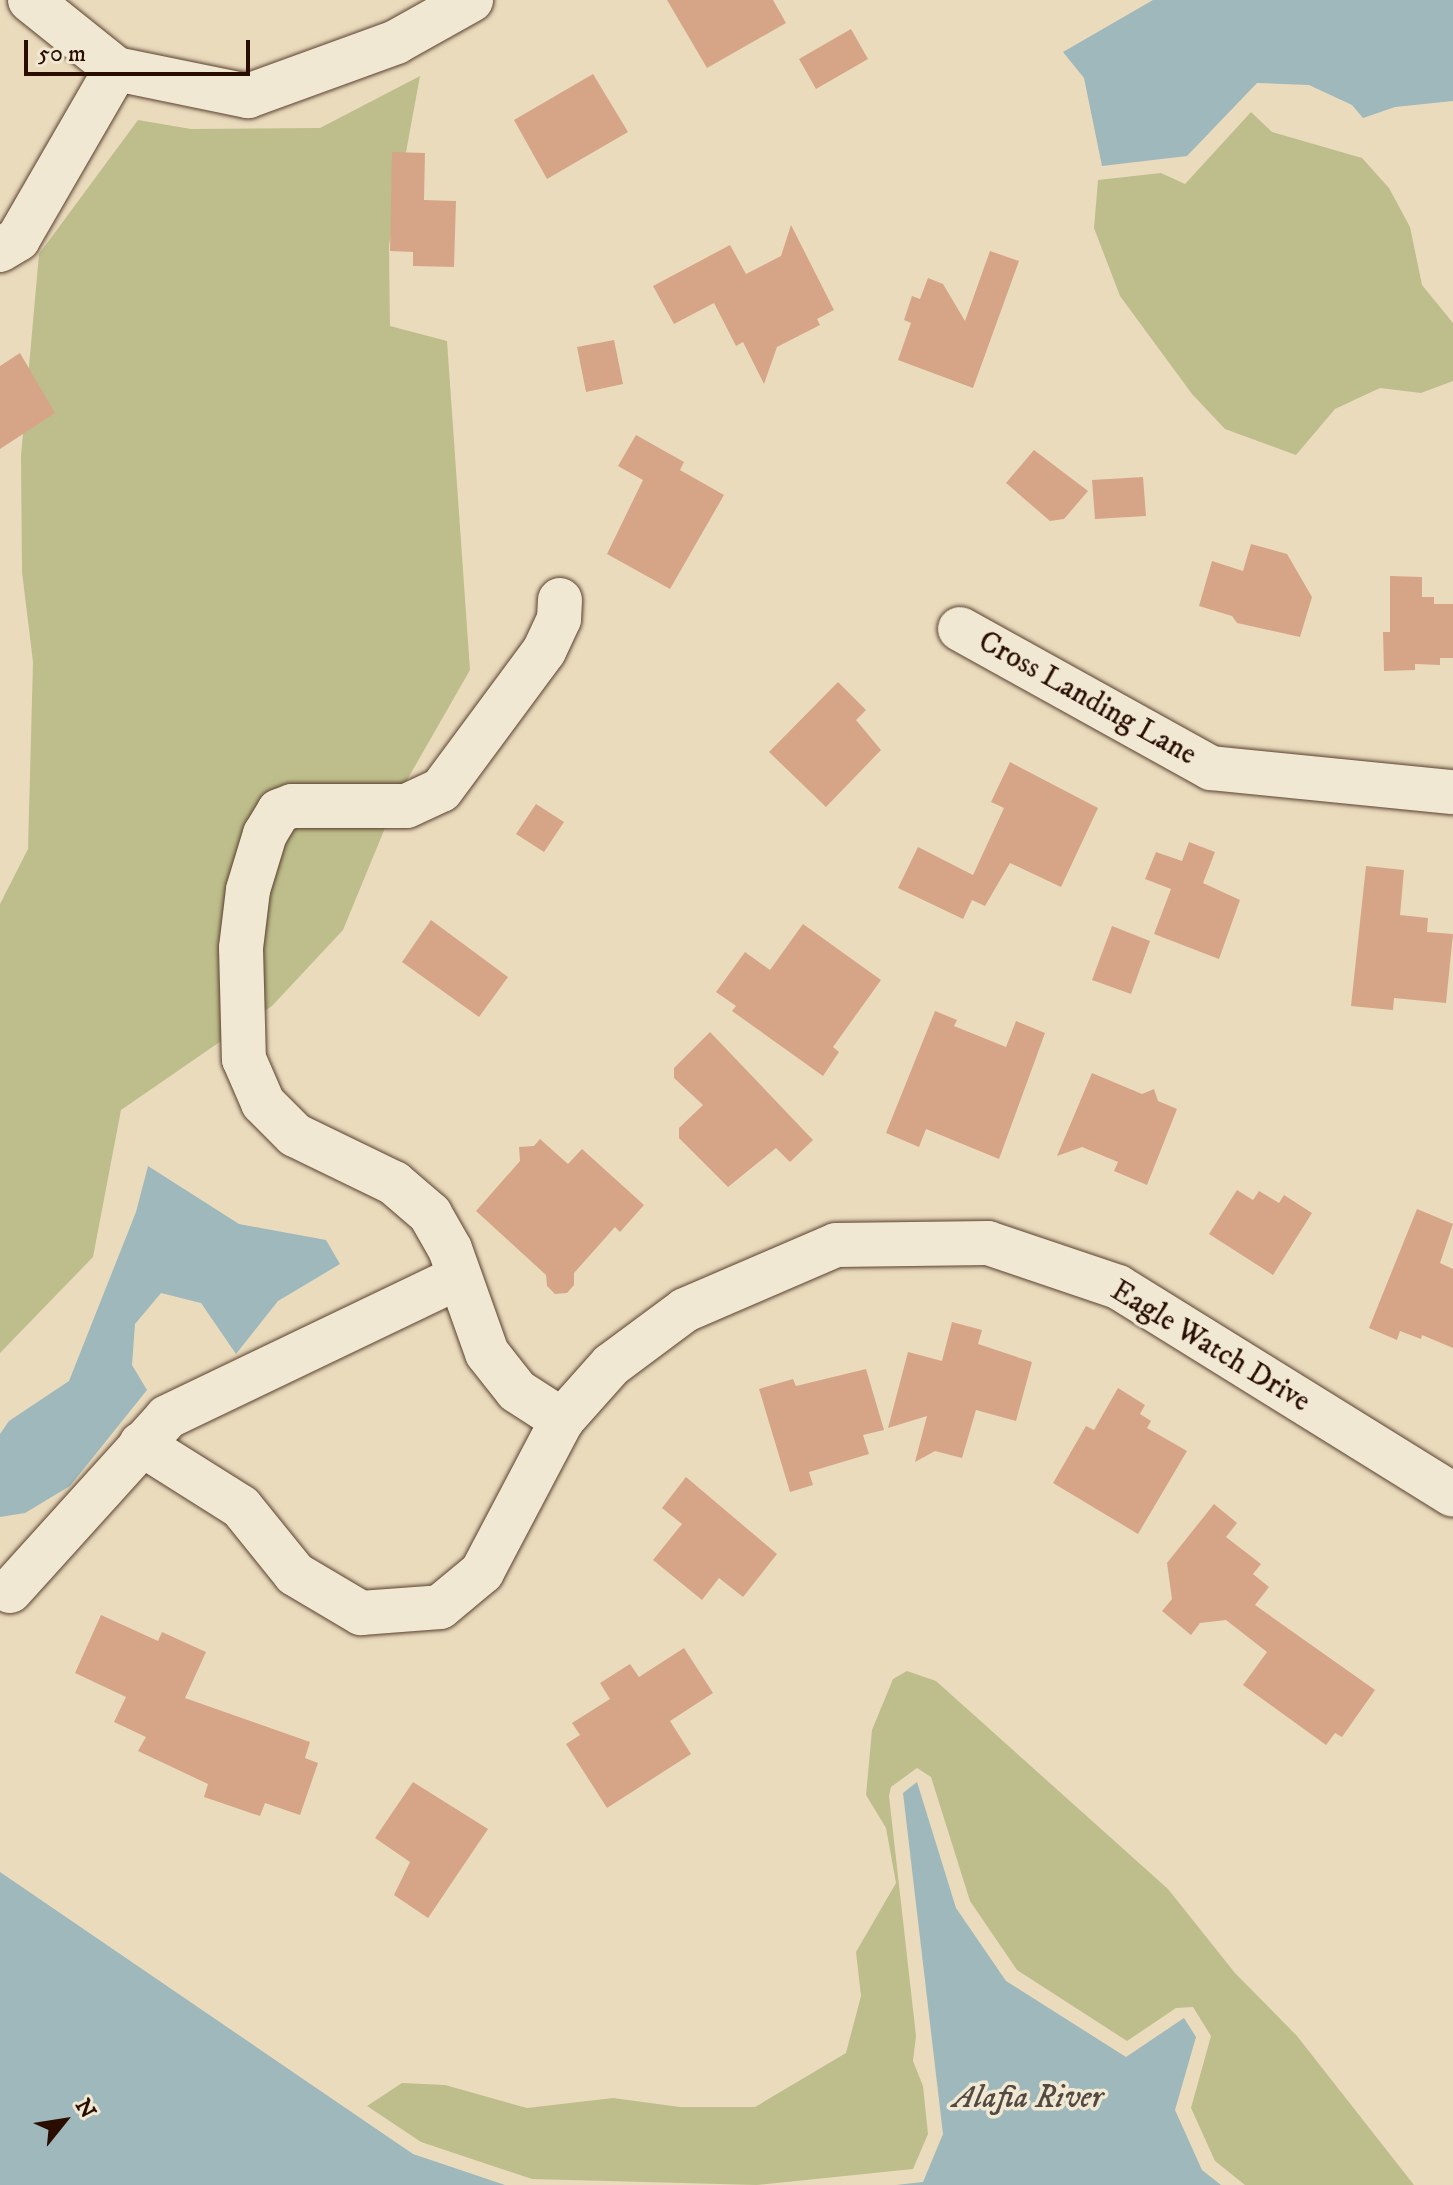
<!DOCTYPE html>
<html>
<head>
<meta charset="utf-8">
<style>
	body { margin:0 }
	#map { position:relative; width:1453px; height:2185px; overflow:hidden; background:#eadbbd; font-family:"IM FELL DW Pica",serif }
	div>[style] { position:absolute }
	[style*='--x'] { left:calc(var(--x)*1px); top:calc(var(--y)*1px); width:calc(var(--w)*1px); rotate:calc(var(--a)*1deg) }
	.green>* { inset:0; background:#bebe8c }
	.water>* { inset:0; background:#9eb8bc }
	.building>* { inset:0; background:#d6a587 }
	.roads { filter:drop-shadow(0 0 2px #59412f) drop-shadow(0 0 2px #59412f) }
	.minor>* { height:44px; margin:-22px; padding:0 22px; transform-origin:22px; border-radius:22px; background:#f1e8d4 }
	span { translate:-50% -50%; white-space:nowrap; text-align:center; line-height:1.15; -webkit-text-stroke:7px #f1e8d4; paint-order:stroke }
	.street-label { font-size:30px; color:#290e00 }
	.water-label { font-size:32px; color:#524a42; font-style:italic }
	.north { position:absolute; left:24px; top:2081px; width:80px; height:80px; -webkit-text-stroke:6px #f1e8d4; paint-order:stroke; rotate:60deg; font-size:22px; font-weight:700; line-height:32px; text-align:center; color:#290e00 }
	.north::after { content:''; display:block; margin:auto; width:28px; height:36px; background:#290e00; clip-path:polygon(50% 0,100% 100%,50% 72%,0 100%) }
	.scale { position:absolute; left:24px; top:40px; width:226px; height:36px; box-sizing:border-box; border:4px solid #290e00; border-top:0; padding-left:10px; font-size:24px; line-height:28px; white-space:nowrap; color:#290e00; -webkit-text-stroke:6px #f1e8d4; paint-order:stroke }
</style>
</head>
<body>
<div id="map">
	<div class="green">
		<div style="clip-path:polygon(420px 76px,389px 245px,390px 326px,447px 341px,470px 670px,399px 794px,343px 930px,272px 1006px,121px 1110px,93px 1257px,0 1353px,0 904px,28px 849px,33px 662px,22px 572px,21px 456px,39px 254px,138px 120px,191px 129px,320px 128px)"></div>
		<div style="clip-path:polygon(1251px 112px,1272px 132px,1362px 158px,1389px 188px,1410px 227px,1422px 285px,1453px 323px,1453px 381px,1421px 393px,1380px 388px,1335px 409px,1296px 455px,1225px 429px,1192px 394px,1120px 296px,1094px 228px,1098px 180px,1161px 173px,1185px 184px)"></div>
		<div style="clip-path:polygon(907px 1671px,936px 1681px,1168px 1889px,1235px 1973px,1297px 2036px,1414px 2185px,1245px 2185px,1215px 2161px,1191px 2108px,1211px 2036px,1193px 2007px,1176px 2008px,1127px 2041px,1017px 1970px,970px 1901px,931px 1777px,917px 1768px,891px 1787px,889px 1796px,916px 2036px,913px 2061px,923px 2086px,928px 2134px,913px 2169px,757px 2185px,532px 2179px,421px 2142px,367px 2106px,402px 2083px,445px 2085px,527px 2108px,613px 2098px,680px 2107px,755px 2107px,846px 2053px,861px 1996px,856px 1952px,896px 1883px,886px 1828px,866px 1795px,872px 1730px,893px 1679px)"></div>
	</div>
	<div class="water">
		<div style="clip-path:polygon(1153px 0,1453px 0,1453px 101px,1395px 107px,1363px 118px,1352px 105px,1309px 85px,1257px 83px,1187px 156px,1102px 166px,1084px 78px,1063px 52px)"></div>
		<div style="clip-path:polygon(148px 1166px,239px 1224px,326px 1240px,340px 1264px,278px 1301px,236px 1354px,201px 1303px,161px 1293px,135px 1324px,132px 1365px,147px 1390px,70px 1486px,25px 1513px,0 1517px,0 1434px,9px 1421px,69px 1381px,136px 1212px)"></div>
		<div style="clip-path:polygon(917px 1782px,956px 1908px,1006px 1981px,1126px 2057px,1184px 2018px,1196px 2037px,1175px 2110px,1202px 2170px,1221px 2185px,896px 2185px,923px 2182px,943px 2134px,903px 1793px)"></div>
		<div style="clip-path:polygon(0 1872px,413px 2154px,505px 2185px,0 2185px)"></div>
	</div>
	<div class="building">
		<div style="clip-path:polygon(667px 0,773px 0,786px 23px,707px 68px)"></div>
		<div style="clip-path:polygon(851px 29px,868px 59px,816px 89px,799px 59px)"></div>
		<div style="clip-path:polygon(593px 74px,628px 132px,547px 179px,514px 120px)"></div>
		<div style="clip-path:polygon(392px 152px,425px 153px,424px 200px,456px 201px,454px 267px,413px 266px,413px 252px,390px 251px)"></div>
		<div style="clip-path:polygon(791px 225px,834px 310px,817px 319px,820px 325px,777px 347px,764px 384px,743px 342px,736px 346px,714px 303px,674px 324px,653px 286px,730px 245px,746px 274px,781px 256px)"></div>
		<div style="clip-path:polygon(990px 251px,1019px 261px,973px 388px,898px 360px,911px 323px,904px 320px,912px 296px,920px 299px,928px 278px,943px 284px,965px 321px)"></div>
		<div style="clip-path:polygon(614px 340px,623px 384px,586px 392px,577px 347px)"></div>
		<div style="clip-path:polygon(20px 353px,55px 413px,0 449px,0 366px)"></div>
		<div style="clip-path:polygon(636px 435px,684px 462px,680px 470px,724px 495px,670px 589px,607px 554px,643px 480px,618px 466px)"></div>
		<div style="clip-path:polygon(1034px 450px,1088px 491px,1064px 519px,1050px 521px,1006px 483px)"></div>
		<div style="clip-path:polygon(1143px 477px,1146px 516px,1095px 519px,1092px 480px)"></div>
		<div style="clip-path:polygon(1251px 544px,1287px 554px,1312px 597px,1300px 637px,1237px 623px,1232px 616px,1199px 606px,1212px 561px,1243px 571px)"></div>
		<div style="clip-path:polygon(1390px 576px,1422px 577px,1422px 597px,1434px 597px,1434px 604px,1453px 604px,1453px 658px,1440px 658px,1440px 665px,1415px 664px,1415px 670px,1384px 671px,1383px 632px,1390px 632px)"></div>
		<div style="clip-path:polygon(838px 682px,866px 710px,856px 720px,881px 750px,826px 807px,769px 752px)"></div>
		<div style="clip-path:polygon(1010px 762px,1098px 808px,1061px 887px,1010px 863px,985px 906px,972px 900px,963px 919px,898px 888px,918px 847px,973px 875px,1004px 808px,991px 802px)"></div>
		<div style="clip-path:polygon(536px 804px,564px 822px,544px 852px,516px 834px)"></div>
		<div style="clip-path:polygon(1189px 842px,1215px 852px,1203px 883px,1240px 900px,1219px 959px,1154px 934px,1171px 889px,1145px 879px,1156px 852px,1182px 861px)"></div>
		<div style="clip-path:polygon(1366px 866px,1404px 870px,1400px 915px,1428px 918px,1427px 932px,1453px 934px,1446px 1003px,1394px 998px,1393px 1010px,1351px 1006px)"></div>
		<div style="clip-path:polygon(431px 920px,508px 977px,479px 1017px,402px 962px)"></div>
		<div style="clip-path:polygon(803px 924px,881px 980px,833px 1047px,839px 1052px,823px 1076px,732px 1011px,736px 1006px,716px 992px,745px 952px,770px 970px)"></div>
		<div style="clip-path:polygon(1112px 926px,1150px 941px,1131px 994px,1092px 980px)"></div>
		<div style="clip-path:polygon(935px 1011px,957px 1020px,954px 1026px,1006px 1047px,1016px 1021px,1045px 1033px,999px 1159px,926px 1129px,919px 1147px,886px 1133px)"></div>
		<div style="clip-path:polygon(710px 1032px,813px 1140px,790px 1162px,776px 1148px,728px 1187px,679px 1138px,679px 1128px,703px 1105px,674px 1078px,674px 1068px)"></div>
		<div style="clip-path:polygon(1092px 1073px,1142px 1094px,1154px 1089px,1158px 1101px,1177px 1109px,1147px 1185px,1114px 1171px,1118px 1162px,1082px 1147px,1057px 1156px)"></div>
		<div style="clip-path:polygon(540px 1139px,568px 1164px,582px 1149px,644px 1205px,620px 1232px,615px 1227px,574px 1273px,574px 1285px,567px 1293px,555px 1294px,547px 1286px,546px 1275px,476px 1211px,520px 1161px,519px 1147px,534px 1146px)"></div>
		<div style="clip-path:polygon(1237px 1190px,1253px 1200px,1259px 1191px,1279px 1203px,1284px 1195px,1312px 1213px,1273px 1275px,1209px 1234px)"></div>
		<div style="clip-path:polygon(1417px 1209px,1453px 1224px,1440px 1263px,1453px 1269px,1453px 1348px,1422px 1335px,1421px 1339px,1400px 1331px,1397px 1340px,1369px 1328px)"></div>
		<div style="clip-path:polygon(952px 1322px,982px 1330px,978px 1344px,1032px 1362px,1016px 1421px,976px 1410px,962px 1458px,935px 1451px,915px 1462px,927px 1416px,888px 1428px,908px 1352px,942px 1361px)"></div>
		<div style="clip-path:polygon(866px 1369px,884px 1430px,863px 1435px,869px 1454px,809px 1472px,813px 1485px,790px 1492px,759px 1389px,793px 1379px,796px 1386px)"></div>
		<div style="clip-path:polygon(1118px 1388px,1145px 1405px,1140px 1414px,1151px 1421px,1147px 1428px,1187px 1451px,1138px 1534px,1053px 1483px,1086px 1426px,1094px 1430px)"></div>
		<div style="clip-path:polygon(686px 1477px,777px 1554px,743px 1597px,719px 1578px,702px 1600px,653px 1560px,682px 1524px,662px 1508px)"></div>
		<div style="clip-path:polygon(1214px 1504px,1237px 1523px,1226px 1537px,1261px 1564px,1253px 1574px,1269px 1587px,1255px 1605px,1375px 1690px,1342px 1737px,1335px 1733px,1326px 1745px,1243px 1685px,1267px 1652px,1226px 1620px,1200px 1623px,1191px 1635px,1162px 1611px,1172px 1599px,1167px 1563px)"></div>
		<div style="clip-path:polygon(101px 1615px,158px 1641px,162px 1632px,206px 1652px,185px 1698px,310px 1742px,305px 1758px,318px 1763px,300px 1815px,265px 1803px,260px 1816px,204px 1797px,208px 1784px,138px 1751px,146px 1737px,114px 1722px,126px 1697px,75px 1673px)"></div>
		<div style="clip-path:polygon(684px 1648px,713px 1693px,670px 1721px,691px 1754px,607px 1808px,566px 1744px,580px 1735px,572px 1723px,610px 1699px,600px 1683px,630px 1664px,639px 1677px)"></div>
		<div style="clip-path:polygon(413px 1782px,488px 1829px,428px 1918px,394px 1895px,410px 1862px,375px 1838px)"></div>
	</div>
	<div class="roads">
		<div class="minor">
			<div style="--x:30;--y:0;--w:110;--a:38.7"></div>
			<div style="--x:116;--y:69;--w:135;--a:11.6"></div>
			<div style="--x:248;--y:96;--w:158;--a:-20"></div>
			<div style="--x:396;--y:42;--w:86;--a:-29.2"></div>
			<div style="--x:0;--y:250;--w:21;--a:-31"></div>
			<div style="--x:18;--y:239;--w:196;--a:-60"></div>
			<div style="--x:560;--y:600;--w:19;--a:93"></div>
			<div style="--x:559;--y:619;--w:35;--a:115"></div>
			<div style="--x:544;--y:651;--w:173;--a:126.5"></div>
			<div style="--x:441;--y:790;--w:38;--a:155"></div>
			<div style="--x:406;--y:806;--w:114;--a:180"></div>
			<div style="--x:292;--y:806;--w:14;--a:159"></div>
			<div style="--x:279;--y:811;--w:27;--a:121"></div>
			<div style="--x:265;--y:834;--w:59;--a:106.9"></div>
			<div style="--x:248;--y:890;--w:58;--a:96.9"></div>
			<div style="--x:241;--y:948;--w:111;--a:88.5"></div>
			<div style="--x:244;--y:1059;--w:48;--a:66.6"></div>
			<div style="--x:263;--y:1103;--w:45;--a:45"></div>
			<div style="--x:295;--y:1135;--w:110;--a:25.9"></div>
			<div style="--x:394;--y:1183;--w:48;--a:40.7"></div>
			<div style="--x:430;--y:1214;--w:40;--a:60.3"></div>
			<div style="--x:450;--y:1249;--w:110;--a:70.4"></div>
			<div style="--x:487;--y:1353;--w:48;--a:51.7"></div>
			<div style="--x:517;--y:1391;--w:54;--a:32.8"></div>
			<div style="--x:960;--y:629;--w:287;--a:29"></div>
			<div style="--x:1211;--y:768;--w:243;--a:5.7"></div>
			<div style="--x:141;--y:1444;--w:118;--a:32.2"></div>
			<div style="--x:241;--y:1507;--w:86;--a:51.1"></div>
			<div style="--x:295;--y:1574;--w:77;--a:30.6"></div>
			<div style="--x:361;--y:1613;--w:79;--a:-4.3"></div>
			<div style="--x:440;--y:1607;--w:55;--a:-39.8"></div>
			<div style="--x:482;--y:1572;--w:172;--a:-62.2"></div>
			<div style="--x:562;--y:1420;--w:74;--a:-48.3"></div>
			<div style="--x:611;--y:1365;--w:92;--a:-36.6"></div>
			<div style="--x:685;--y:1310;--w:164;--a:-23.3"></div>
			<div style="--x:836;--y:1245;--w:152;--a:-0.8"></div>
			<div style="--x:988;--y:1243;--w:137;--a:18.7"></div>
			<div style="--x:1118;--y:1287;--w:394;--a:31.8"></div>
			<div style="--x:10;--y:1591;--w:234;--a:-47.9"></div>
			<div style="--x:167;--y:1417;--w:324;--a:-25.6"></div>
		</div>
	</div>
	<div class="street-label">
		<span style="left:1087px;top:699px;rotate:29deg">Cross Landing Lane</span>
		<span style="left:1210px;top:1347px;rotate:31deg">Eagle Watch Drive</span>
	</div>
	<div class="water-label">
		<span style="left:1028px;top:2098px">Alafia River</span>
	</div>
	<div class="north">N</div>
	<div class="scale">50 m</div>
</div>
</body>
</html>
